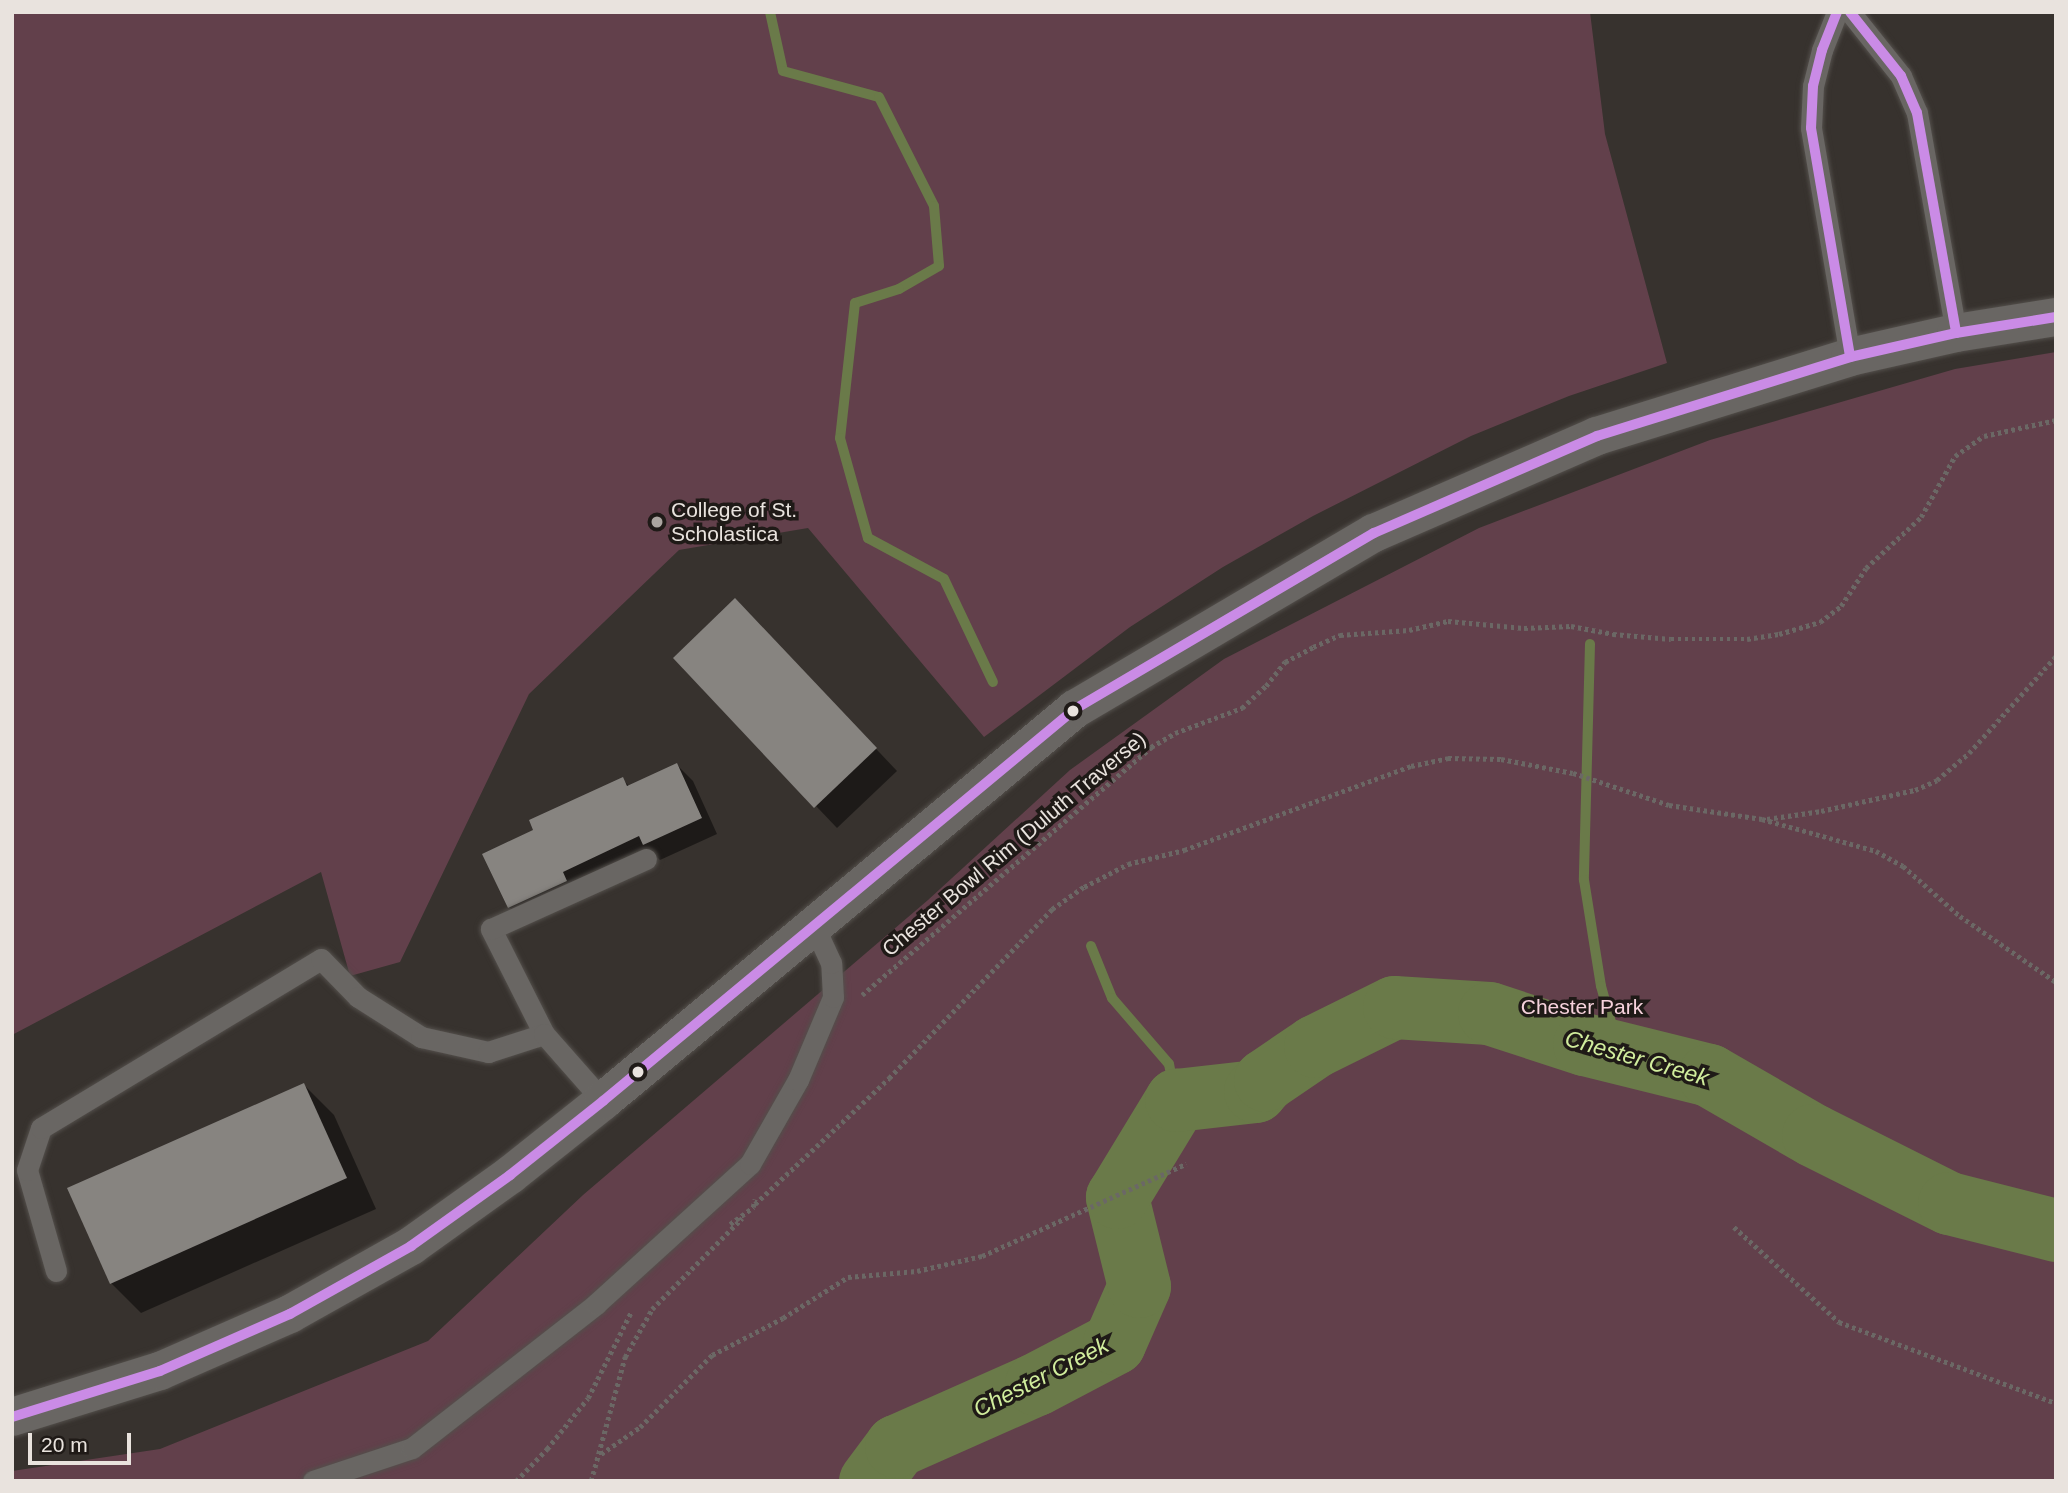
<!DOCTYPE html>
<html>
<head>
<meta charset="utf-8">
<style>
	body { margin:0 }
	#map { position:relative; width:2068px; height:1493px; overflow:hidden; background:#37322e; font-family:Arial,sans-serif }
	div>[style] { position:absolute }
	[style*='--x'] { left:calc(var(--x)*1px); top:calc(var(--y)*1px); width:calc(var(--w)*1px); rotate:calc(var(--a)*1deg) }
	.green>* { inset:0; background:#62404b }
	.shadow>* { inset:0; background:#0007 }
	.stream>* { height:10px; margin:-5px; padding:0 5px; transform-origin:5px; border-radius:5px; background:#6a7a49 }
	.river>* { height:63px; margin:-31.5px; padding:0 31.5px; transform-origin:31.5px; border-radius:31.5px; background:#6a7a49 }
	.building>* { inset:0; background:#878480 }
	.path>* { height:4.5px; margin-top:-2.25px; transform-origin:0; background:repeating-linear-gradient(90deg,#6b6865 0 3.5px,transparent 0 7px) }
	.roads { filter:drop-shadow(0 0 2px #534f4b) drop-shadow(0 0 2px #534f4b) }
	.lane>* { height:21px; margin:-10.5px; padding:0 10.5px; transform-origin:10.5px; border-radius:10.5px; background:#696663 }
	.secondary>* { height:38px; margin:-19px; padding:0 19px; transform-origin:19px; border-radius:19px; background:#696663 }
	.bus-1>* { height:10px; margin:-5px; padding:0 5px; transform-origin:5px; border-radius:5px; background:#ca8be6 }
	.dots>* { width:19px; height:19px; translate:-50% -50%; box-sizing:border-box; border:4px solid #1f1a17; border-radius:50% }
	span { translate:-50% -50%; white-space:nowrap; text-align:center; line-height:1.15; -webkit-text-stroke:7px #1f1a17; paint-order:stroke }
	.poi-label { font-size:21px; color:#e9e3de }
	.left { translate:0 -50%; text-align:left }
	.street-label { font-size:21px; color:#e9e3de }
	.park-label { font-size:21px; color:#f6d2dc }
	.water-label { font-size:23px; color:#d1ed9d; font-style:italic }
	.frame { position:absolute; inset:0; border:14px solid #e9e3de; pointer-events:none }
	.scale { position:absolute; left:28px; top:1433px; width:103px; height:32px; box-sizing:border-box; border:4px solid #e9e3de; border-top:0; padding-left:9px; font-size:21px; line-height:24px; white-space:nowrap; color:#e9e3de; -webkit-text-stroke:5px #1f1a17; paint-order:stroke }
</style>
</head>
<body>
<div id="map">
	<div class="green">
		<div style="clip-path:polygon(12px 12px,1590px 12px,1605px 134px,1667px 363px,1569px 396px,1471px 436px,1313px 516px,1223px 567px,1130px 627px,984px 737px,808px 528px,679px 550px,529px 694px,400px 962px,350px 976px,321px 872px,12px 1035px)"></div>
		<div style="clip-path:polygon(2056px 352px,2056px 1481px,12px 1481px,12px 1471px,160px 1449px,428px 1341px,583px 1195px,928px 900px,1070px 770px,1224px 659px,1479px 528px,1710px 440px,1955px 369px)"></div>
	</div>
	<div class="shadow">
		<div style="clip-path:polygon(756px 622px,897px 771px,837px 828px,675px 658px)"></div>
		<div style="clip-path:polygon(677px 765px,693px 781px,717px 834px,660px 860px,653px 853px,525px 923px,509px 907px,536px 831px,622px 779px,629px 786px)"></div>
		<div style="clip-path:polygon(304px 1085px,334px 1115px,376px 1209px,141px 1313px,111px 1283px)"></div>
	</div>
	<div class="stream">
		<div style="--x:770;--y:12;--w:60;--a:77.6"></div>
		<div style="--x:783;--y:71;--w:99;--a:15.2"></div>
		<div style="--x:879;--y:97;--w:122;--a:63.2"></div>
		<div style="--x:934;--y:206;--w:60;--a:85.2"></div>
		<div style="--x:939;--y:266;--w:46;--a:150.1"></div>
		<div style="--x:899;--y:289;--w:46;--a:162.3"></div>
		<div style="--x:855;--y:303;--w:136;--a:96.3"></div>
		<div style="--x:840;--y:438;--w:104;--a:74.4"></div>
		<div style="--x:868;--y:538;--w:86;--a:28.3"></div>
		<div style="--x:944;--y:579;--w:114;--a:64.6"></div>
		<div style="--x:1590;--y:644;--w:236;--a:91.5"></div>
		<div style="--x:1584;--y:880;--w:107;--a:80.9"></div>
		<div style="--x:1601;--y:986;--w:67;--a:74.5"></div>
		<div style="--x:1091;--y:946;--w:56;--a:68"></div>
		<div style="--x:1112;--y:998;--w:87;--a:49.2"></div>
		<div style="--x:1169;--y:1064;--w:37;--a:79"></div>
	</div>
	<div class="river">
		<div style="--x:870;--y:1481;--w:44;--a:-53.4"></div>
		<div style="--x:896;--y:1446;--w:153;--a:-23.9"></div>
		<div style="--x:1036;--y:1384;--w:88;--a:-27.7"></div>
		<div style="--x:1114;--y:1343;--w:62;--a:-66.3"></div>
		<div style="--x:1139;--y:1286;--w:92;--a:-103.9"></div>
		<div style="--x:1117;--y:1197;--w:114;--a:-58.7"></div>
		<div style="--x:1176;--y:1100;--w:80;--a:-6.5"></div>
		<div style="--x:1255;--y:1091;--w:15;--a:-48"></div>
		<div style="--x:1265;--y:1080;--w:60;--a:-34.2"></div>
		<div style="--x:1315;--y:1046;--w:88;--a:-26.3"></div>
		<div style="--x:1394;--y:1007;--w:95;--a:3.6"></div>
		<div style="--x:1489;--y:1013;--w:100;--a:18.1"></div>
		<div style="--x:1584;--y:1044;--w:129;--a:13.9"></div>
		<div style="--x:1709;--y:1075;--w:120;--a:30"></div>
		<div style="--x:1813;--y:1135;--w:152;--a:26.6"></div>
		<div style="--x:1949;--y:1203;--w:110;--a:14.2"></div>
	</div>
	<div class="building">
		<div style="clip-path:polygon(735px 598px,877px 748px,814px 808px,673px 658px)"></div>
		<div style="clip-path:polygon(677px 763px,702px 818px,643px 845px,639px 836px,563px 872px,567px 881px,508px 908px,482px 854px,533px 830px,529px 820px,623px 777px,627px 786px)"></div>
		<div style="clip-path:polygon(304px 1083px,347px 1178px,110px 1284px,67px 1188px)"></div>
	</div>
	<div class="path">
		<div style="--x:1767;--y:819;--w:55;--a:-8.4"></div>
		<div style="--x:1821;--y:811;--w:96;--a:-12.6"></div>
		<div style="--x:1915;--y:790;--w:24;--a:-24"></div>
		<div style="--x:1937;--y:780;--w:42;--a:-40.2"></div>
		<div style="--x:1969;--y:753;--w:130;--a:-48.1"></div>
		<div style="--x:862;--y:995;--w:381;--a:-40.6"></div>
		<div style="--x:1151;--y:747;--w:28;--a:-30"></div>
		<div style="--x:1175;--y:733;--w:72;--a:-20.5"></div>
		<div style="--x:1242;--y:708;--w:33;--a:-43"></div>
		<div style="--x:1266;--y:686;--w:31;--a:-52"></div>
		<div style="--x:1285;--y:662;--w:32;--a:-28"></div>
		<div style="--x:1313;--y:647;--w:30;--a:-24"></div>
		<div style="--x:1340;--y:635;--w:69;--a:-4.1"></div>
		<div style="--x:1409;--y:630;--w:40;--a:-13"></div>
		<div style="--x:1448;--y:621;--w:76;--a:5.3"></div>
		<div style="--x:1524;--y:628;--w:47;--a:-2.4"></div>
		<div style="--x:1571;--y:626;--w:43;--a:10.8"></div>
		<div style="--x:1613;--y:634;--w:58;--a:4.9"></div>
		<div style="--x:1671;--y:639;--w:76;--a:0"></div>
		<div style="--x:1747;--y:639;--w:32;--a:-9"></div>
		<div style="--x:1779;--y:634;--w:43;--a:-16.3"></div>
		<div style="--x:1820;--y:622;--w:26;--a:-37"></div>
		<div style="--x:1841;--y:606;--w:45;--a:-56.7"></div>
		<div style="--x:1866;--y:568;--w:75;--a:-42.8"></div>
		<div style="--x:1921;--y:517;--w:70;--a:-60.9"></div>
		<div style="--x:1955;--y:456;--w:35;--a:-35"></div>
		<div style="--x:1984;--y:436;--w:74;--a:-12.5"></div>
		<div style="--x:755;--y:1204;--w:184;--a:-43.2"></div>
		<div style="--x:889;--y:1078;--w:235;--a:-46"></div>
		<div style="--x:1052;--y:909;--w:39;--a:-35"></div>
		<div style="--x:1084;--y:887;--w:50;--a:-27.6"></div>
		<div style="--x:1128;--y:864;--w:58;--a:-14"></div>
		<div style="--x:1184;--y:850;--w:242;--a:-20.3"></div>
		<div style="--x:1411;--y:766;--w:38;--a:-12"></div>
		<div style="--x:1448;--y:758;--w:53;--a:1.1"></div>
		<div style="--x:1501;--y:759;--w:73;--a:11"></div>
		<div style="--x:1573;--y:773;--w:101;--a:18.4"></div>
		<div style="--x:1669;--y:805;--w:94;--a:8.6"></div>
		<div style="--x:1762;--y:819;--w:118;--a:15.7"></div>
		<div style="--x:1876;--y:851;--w:31;--a:29"></div>
		<div style="--x:1903;--y:866;--w:76;--a:41.3"></div>
		<div style="--x:1960;--y:916;--w:116;--a:34.5"></div>
		<div style="--x:730;--y:1224;--w:29;--a:-36"></div>
		<div style="--x:753;--y:1207;--w:8;--a:-76"></div>
		<div style="--x:1734;--y:1227;--w:142;--a:42.1"></div>
		<div style="--x:1839;--y:1322;--w:232;--a:20.5"></div>
		<div style="--x:601;--y:1454;--w:47;--a:-34.7"></div>
		<div style="--x:640;--y:1427;--w:102;--a:-45"></div>
		<div style="--x:712;--y:1355;--w:80;--a:-27.5"></div>
		<div style="--x:783;--y:1318;--w:77;--a:-32.2"></div>
		<div style="--x:848;--y:1277;--w:69;--a:-5"></div>
		<div style="--x:917;--y:1271;--w:67;--a:-13"></div>
		<div style="--x:982;--y:1256;--w:224;--a:-24.3"></div>
		<div style="--x:516;--y:1481;--w:45;--a:-45.9"></div>
		<div style="--x:547;--y:1449;--w:65;--a:-51.2"></div>
		<div style="--x:588;--y:1398;--w:96;--a:-63.4"></div>
		<div style="--x:591;--y:1481;--w:129;--a:-74.7"></div>
		<div style="--x:625;--y:1357;--w:55;--a:-60.6"></div>
		<div style="--x:652;--y:1309;--w:128;--a:-45.3"></div>
	</div>
	<div class="roads">
		<div class="lane">
			<div style="--x:1837;--y:12;--w:41;--a:111.5"></div>
			<div style="--x:1822;--y:50;--w:37;--a:104"></div>
			<div style="--x:1813;--y:86;--w:42;--a:92.7"></div>
			<div style="--x:1811;--y:128;--w:232;--a:80.3"></div>
			<div style="--x:1850;--y:12;--w:82;--a:51.4"></div>
			<div style="--x:1901;--y:76;--w:40;--a:66.6"></div>
			<div style="--x:1917;--y:113;--w:223;--a:79.9"></div>
			<div style="--x:544;--y:1034;--w:118;--a:-116.8"></div>
			<div style="--x:491;--y:929;--w:170;--a:-24.3"></div>
			<div style="--x:56;--y:1271;--w:105;--a:-106"></div>
			<div style="--x:27;--y:1170;--w:44;--a:-71.6"></div>
			<div style="--x:41;--y:1128;--w:327;--a:-31.1"></div>
			<div style="--x:321;--y:959;--w:53;--a:45.8"></div>
			<div style="--x:358;--y:997;--w:75;--a:32.4"></div>
			<div style="--x:421;--y:1037;--w:69;--a:12.6"></div>
			<div style="--x:488;--y:1052;--w:59;--a:-17.8"></div>
			<div style="--x:544;--y:1034;--w:89;--a:48.6"></div>
			<div style="--x:313;--y:1481;--w:104;--a:-18.4"></div>
			<div style="--x:412;--y:1448;--w:234;--a:-38"></div>
			<div style="--x:596;--y:1304;--w:208;--a:-42.3"></div>
			<div style="--x:750;--y:1164;--w:97;--a:-60.3"></div>
			<div style="--x:798;--y:1080;--w:90;--a:-67.1"></div>
			<div style="--x:833;--y:997;--w:34;--a:-93"></div>
			<div style="--x:831;--y:963;--w:41;--a:-114.7"></div>
		</div>
		<div class="secondary">
			<div style="--x:12;--y:1417;--w:155;--a:-17.3"></div>
			<div style="--x:160;--y:1371;--w:142;--a:-23.7"></div>
			<div style="--x:290;--y:1314;--w:139;--a:-29.3"></div>
			<div style="--x:411;--y:1246;--w:122;--a:-35.6"></div>
			<div style="--x:510;--y:1175;--w:119;--a:-38.5"></div>
			<div style="--x:603;--y:1101;--w:614;--a:-39.71"></div>
			<div style="--x:1075;--y:709;--w:347;--a:-30.5"></div>
			<div style="--x:1374;--y:533;--w:243;--a:-23.5"></div>
			<div style="--x:1597;--y:436;--w:265;--a:-17.3"></div>
			<div style="--x:1850;--y:357;--w:109;--a:-12.8"></div>
			<div style="--x:1956;--y:333;--w:101;--a:-9.1"></div>
		</div>
	</div>
	<div class="bus-1">
		<div style="--x:1837;--y:12;--w:41;--a:111.5"></div>
		<div style="--x:1822;--y:50;--w:37;--a:104"></div>
		<div style="--x:1813;--y:86;--w:42;--a:92.7"></div>
		<div style="--x:1811;--y:128;--w:232;--a:80.3"></div>
		<div style="--x:1850;--y:12;--w:82;--a:51.4"></div>
		<div style="--x:1901;--y:76;--w:40;--a:66.6"></div>
		<div style="--x:1917;--y:113;--w:223;--a:79.9"></div>
		<div style="--x:12;--y:1417;--w:155;--a:-17.3"></div>
		<div style="--x:160;--y:1371;--w:142;--a:-23.7"></div>
		<div style="--x:290;--y:1314;--w:139;--a:-29.3"></div>
		<div style="--x:411;--y:1246;--w:122;--a:-35.6"></div>
		<div style="--x:510;--y:1175;--w:119;--a:-38.5"></div>
		<div style="--x:603;--y:1101;--w:614;--a:-39.71"></div>
		<div style="--x:1075;--y:709;--w:347;--a:-30.5"></div>
		<div style="--x:1374;--y:533;--w:243;--a:-23.5"></div>
		<div style="--x:1597;--y:436;--w:265;--a:-17.3"></div>
		<div style="--x:1850;--y:357;--w:109;--a:-12.8"></div>
		<div style="--x:1956;--y:333;--w:101;--a:-9.1"></div>
	</div>
	<div class="dots">
		<div style="left:657px;top:522px;background:#aba5a0"></div>
		<div style="left:1073px;top:711px;background:#e9e3de"></div>
		<div style="left:638px;top:1072px;background:#e9e3de"></div>
	</div>
	<div class="poi-label">
		<span class="left" style="left:671px;top:522px">College of St.<br>Scholastica</span>
	</div>
	<div class="street-label">
		<span style="left:1014px;top:844px;rotate:-40deg">Chester Bowl Rim (Duluth Traverse)</span>
	</div>
	<div class="park-label">
		<span style="left:1582px;top:1007px">Chester Park</span>
	</div>
	<div class="water-label">
		<span style="left:1637px;top:1058px;rotate:16deg">Chester Creek</span>
		<span style="left:1041px;top:1377px;rotate:-27deg">Chester Creek</span>
	</div>
	<div class="frame"></div>
	<div class="scale">20 m</div>
</div>
</body>
</html>
